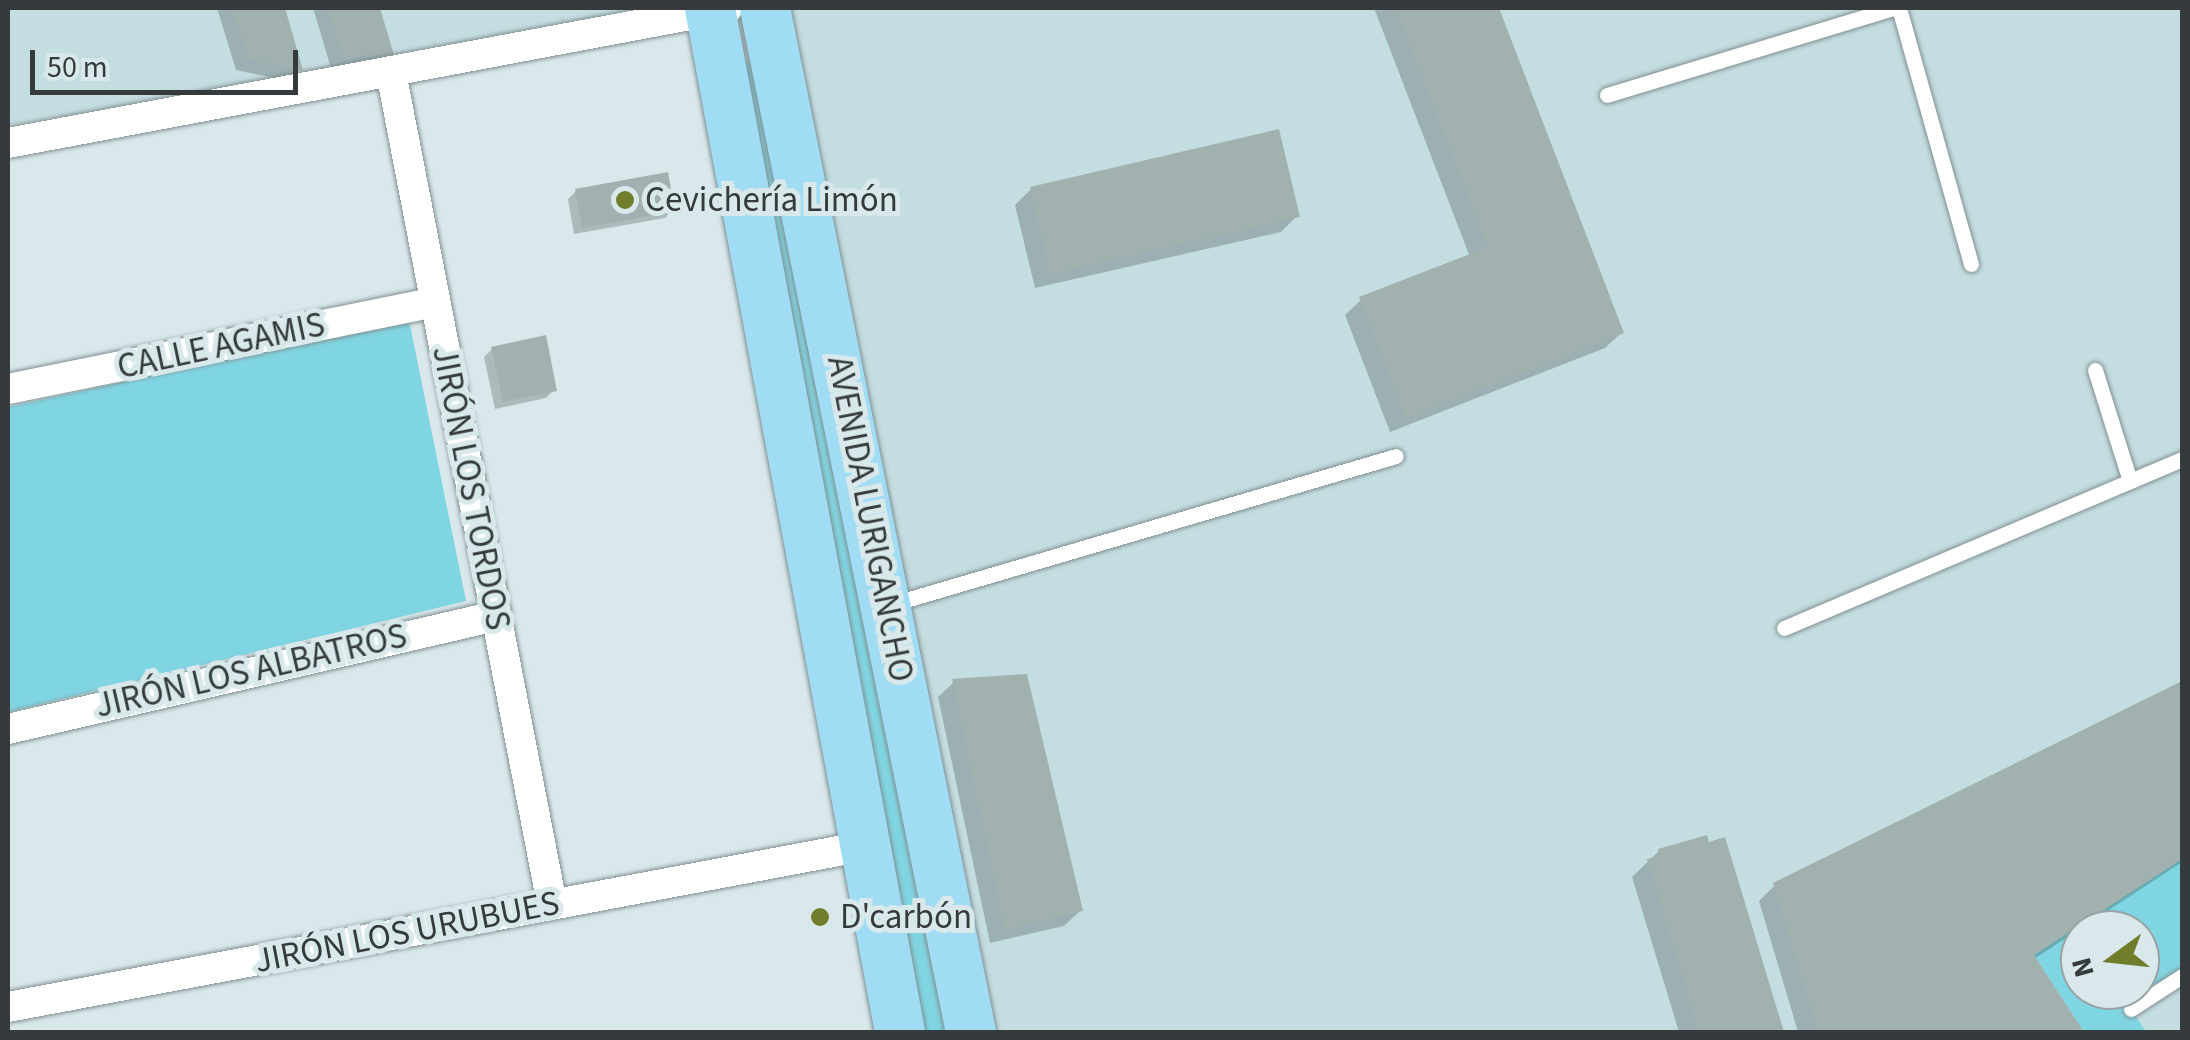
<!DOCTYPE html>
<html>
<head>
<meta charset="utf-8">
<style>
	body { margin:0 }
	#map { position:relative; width:2190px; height:1040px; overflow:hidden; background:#d9e9eb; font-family:"Source Sans 3",sans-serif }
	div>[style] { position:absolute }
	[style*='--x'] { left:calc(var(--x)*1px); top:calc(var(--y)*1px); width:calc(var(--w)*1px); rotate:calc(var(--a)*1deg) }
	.built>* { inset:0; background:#c4dde1 }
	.green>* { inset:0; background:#80d5e2 }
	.shadow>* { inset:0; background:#0003 }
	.building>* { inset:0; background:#a1b1af }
	.roads { filter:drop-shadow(0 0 2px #808f91) drop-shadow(0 0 2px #808f91) }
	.service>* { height:15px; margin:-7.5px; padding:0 7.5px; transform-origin:7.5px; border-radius:7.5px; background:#fff }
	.minor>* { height:30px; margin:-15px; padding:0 15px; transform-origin:15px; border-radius:15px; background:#fff }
	.primary>* { height:50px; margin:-25px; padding:0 25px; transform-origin:25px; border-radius:25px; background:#a0dcf4 }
	.dots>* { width:28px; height:28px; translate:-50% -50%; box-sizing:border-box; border:5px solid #d9e9eb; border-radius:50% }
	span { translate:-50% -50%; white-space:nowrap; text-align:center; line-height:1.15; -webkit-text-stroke:10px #d9e9eb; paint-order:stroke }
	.poi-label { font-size:35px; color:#353b3c }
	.left { translate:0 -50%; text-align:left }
	.street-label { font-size:35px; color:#353b3c }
	.frame { position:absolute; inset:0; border:10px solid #353b3c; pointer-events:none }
	.north { position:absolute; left:2060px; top:910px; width:100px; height:100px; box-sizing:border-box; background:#d9e9eb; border:2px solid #97a3a5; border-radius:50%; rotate:255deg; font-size:28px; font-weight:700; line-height:40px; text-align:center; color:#353b3c }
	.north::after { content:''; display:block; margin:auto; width:35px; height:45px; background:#707e2b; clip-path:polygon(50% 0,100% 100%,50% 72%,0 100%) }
	.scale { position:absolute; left:30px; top:50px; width:268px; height:45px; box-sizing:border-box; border:5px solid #353b3c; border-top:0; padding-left:12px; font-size:30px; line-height:35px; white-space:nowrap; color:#353b3c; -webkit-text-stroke:8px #d9e9eb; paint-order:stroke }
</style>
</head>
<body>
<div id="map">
	<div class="built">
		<div style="clip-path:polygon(evenodd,8px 8px,2182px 8px,2182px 1032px,931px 1032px,735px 11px,8px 125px,8px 8px,2080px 930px,2140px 930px,2140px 990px,2080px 990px,2080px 930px)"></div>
	</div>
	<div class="green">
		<div style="clip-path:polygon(754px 62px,952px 1032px,918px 1032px,739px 63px)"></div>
		<div style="clip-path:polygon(409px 320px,466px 601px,8px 712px,8px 407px)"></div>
		<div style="clip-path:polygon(evenodd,2182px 859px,2182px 976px,2131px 1009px,2146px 1032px,2084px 1032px,2034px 955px,2182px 859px,2080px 930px,2140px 930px,2140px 990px,2080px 990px,2080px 930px)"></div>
	</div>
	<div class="shadow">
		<div style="clip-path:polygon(217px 8px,283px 8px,300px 69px,289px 81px,236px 70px)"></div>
		<div style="clip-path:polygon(313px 8px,377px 8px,392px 55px,380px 66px,331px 68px)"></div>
		<div style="clip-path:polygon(1374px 8px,1496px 8px,1621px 333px,1605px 348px,1390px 432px,1345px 315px,1361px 300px,1470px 257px)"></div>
		<div style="clip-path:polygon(1031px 189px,1297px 216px,1281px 232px,1035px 288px,1015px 205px)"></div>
		<div style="clip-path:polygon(576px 191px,673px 210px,665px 218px,574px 234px,568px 199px)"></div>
		<div style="clip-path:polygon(492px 349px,554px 390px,546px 398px,495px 409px,484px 357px)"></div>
		<div style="clip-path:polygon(954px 682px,1080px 911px,1064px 926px,990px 943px,938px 697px)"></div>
		<div style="clip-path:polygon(2182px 684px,2182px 862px,2034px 959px,2081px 1032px,1798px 1032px,1759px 901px,1775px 885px)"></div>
		<div style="clip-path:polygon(1723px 840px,1781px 1032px,1679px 1032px,1632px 877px,1659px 851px)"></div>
	</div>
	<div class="building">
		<div style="clip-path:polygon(232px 8px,285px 8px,303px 70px,248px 59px)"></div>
		<div style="clip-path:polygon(328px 8px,380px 8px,394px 55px,343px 57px)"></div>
		<div style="clip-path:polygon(1395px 8px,1499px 8px,1624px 333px,1406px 418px,1359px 297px,1488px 247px)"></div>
		<div style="clip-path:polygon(1279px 129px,1300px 217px,1050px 274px,1030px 187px)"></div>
		<div style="clip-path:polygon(668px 172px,675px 211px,582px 228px,575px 189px)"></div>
		<div style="clip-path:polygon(546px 335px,557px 391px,503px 402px,491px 347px)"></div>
		<div style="clip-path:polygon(1027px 674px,1083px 911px,1005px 929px,952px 679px)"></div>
		<div style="clip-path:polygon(2182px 681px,2182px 859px,2034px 955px,2084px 1032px,1818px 1032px,1773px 883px)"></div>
		<div style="clip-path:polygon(1707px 835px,1709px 842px,1725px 837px,1784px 1032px,1699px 1032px,1647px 859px,1660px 856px,1658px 849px)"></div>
	</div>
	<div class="roads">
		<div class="service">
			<div style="--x:1899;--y:8;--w:266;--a:74.3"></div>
			<div style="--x:1607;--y:95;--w:300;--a:-16.9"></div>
			<div style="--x:2095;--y:370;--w:116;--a:72.5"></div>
			<div style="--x:892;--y:604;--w:525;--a:-16.36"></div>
			<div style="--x:1784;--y:628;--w:432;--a:-23"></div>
			<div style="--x:2131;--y:1009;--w:61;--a:-32.9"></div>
		</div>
		<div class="minor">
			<div style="--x:391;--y:72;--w:847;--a:79.05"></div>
			<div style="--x:8;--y:143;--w:732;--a:-10.63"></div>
			<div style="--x:8;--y:389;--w:436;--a:-11.5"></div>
			<div style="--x:8;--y:729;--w:501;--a:-13.04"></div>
			<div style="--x:8;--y:1007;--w:872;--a:-10.64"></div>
		</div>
		<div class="primary">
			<div style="--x:710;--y:8;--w:1041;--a:79.49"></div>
			<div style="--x:765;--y:8;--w:1045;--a:78.63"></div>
		</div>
	</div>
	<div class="dots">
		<div style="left:625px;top:200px;background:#707e2b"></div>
		<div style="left:820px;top:917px;background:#707e2b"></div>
	</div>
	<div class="poi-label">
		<span class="left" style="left:645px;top:200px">Cevichería Limón</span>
		<span class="left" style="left:840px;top:917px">D'carbón</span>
	</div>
	<div class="street-label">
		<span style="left:221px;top:346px;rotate:-12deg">CALLE AGAMIS</span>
		<span style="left:471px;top:488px;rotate:79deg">JIRÓN LOS TORDOS</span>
		<span style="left:870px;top:519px;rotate:79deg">AVENIDA LURIGANCHO</span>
		<span style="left:251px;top:671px;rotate:-13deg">JIRÓN LOS ALBATROS</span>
		<span style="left:407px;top:932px;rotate:-11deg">JIRÓN LOS URUBUES</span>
	</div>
	<div class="frame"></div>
	<div class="north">N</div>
	<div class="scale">50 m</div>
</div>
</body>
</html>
